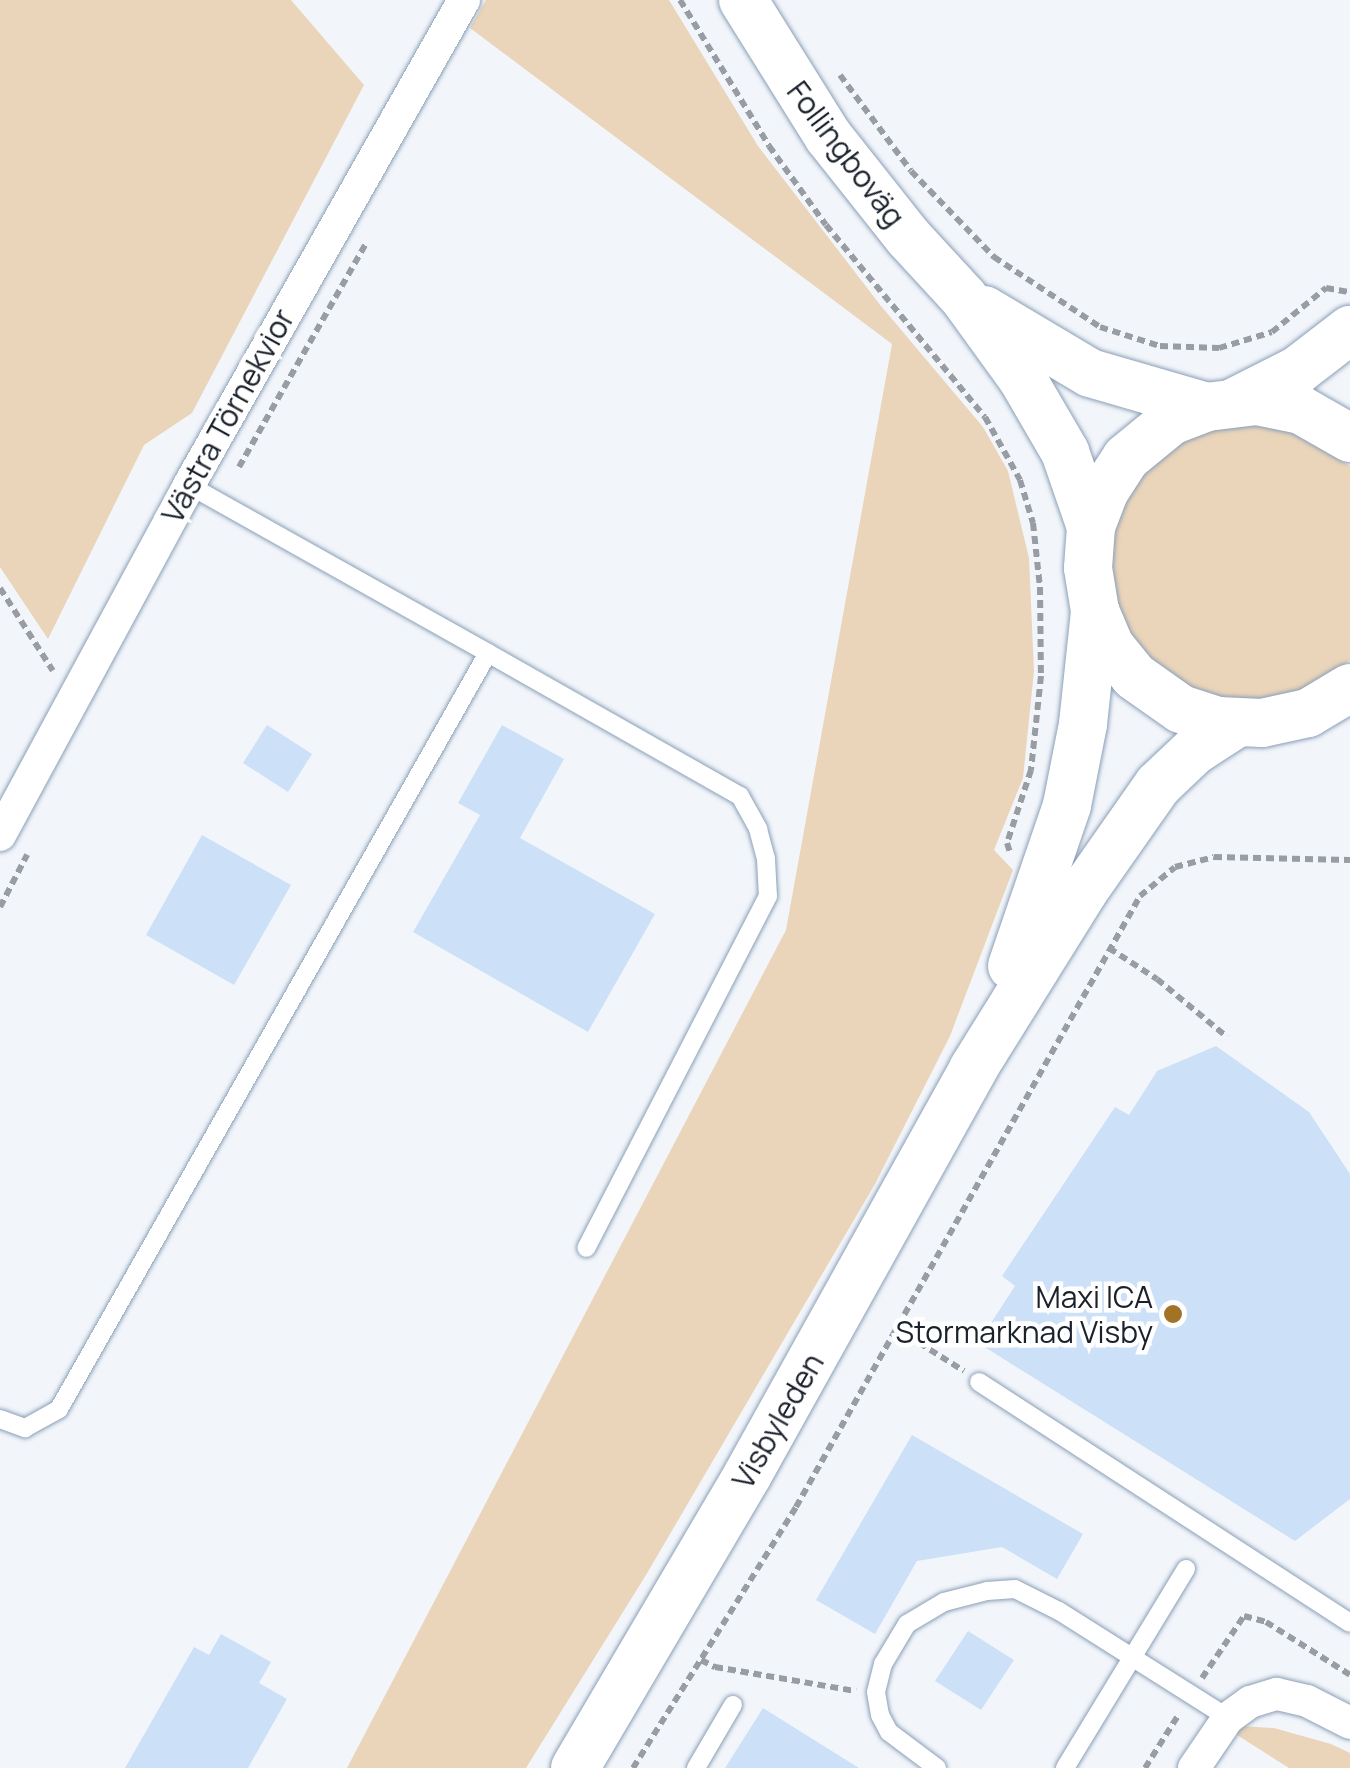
<!DOCTYPE html>
<html>
<head>
<meta charset="utf-8">
<style>
	body { margin:0 }
	#map { position:relative; width:1350px; height:1768px; overflow:hidden; background:#f2f6fb; font-family:Manrope,sans-serif }
	div>[style] { position:absolute }
	[style*='--x'] { left:calc(var(--x)*1px); top:calc(var(--y)*1px); width:calc(var(--w)*1px); rotate:calc(var(--a)*1deg) }
	.green>* { inset:0; background:#ead5ba }
	.building>* { inset:0; background:#cce0f8 }
	.path>* { height:6px; margin-top:-3px; transform-origin:0; background:repeating-linear-gradient(90deg,#989da4 0 8px,transparent 0 13px) }
	.roads { filter:drop-shadow(0 0 2px #8b9fb7) drop-shadow(0 0 2px #8b9fb7) }
	.lane>* { height:18px; margin:-9px; padding:0 9px; transform-origin:9px; border-radius:9px; background:#fff }
	.street>* { height:32px; margin:-16px; padding:0 16px; transform-origin:16px; border-radius:16px; background:#fff }
	.secondary>* { height:48px; margin:-24px; padding:0 24px; transform-origin:24px; border-radius:24px; background:#fff }
	.dots>* { width:28px; height:28px; translate:-50% -50%; box-sizing:border-box; border:5px solid #fff; border-radius:50% }
	span { translate:-50% -50%; white-space:nowrap; text-align:center; line-height:1.15; -webkit-text-stroke:9px #fff; paint-order:stroke }
	.street-label { font-size:30px; color:#1a212b }
	.poi-label { font-size:30px; color:#1a212b }
	.right { translate:-100% -50%; text-align:right }
</style>
</head>
<body>
<div id="map">
	<div class="green">
		<div style="clip-path:polygon(0 0,291px 0,364px 85px,192px 413px,144px 445px,48px 639px,0 567px)"></div>
		<div style="clip-path:polygon(486px 0,669px 0,758px 146px,881px 306px,983px 427px,1008px 471px,1029px 558px,1034px 671px,1023px 778px,994px 850px,1013px 870px,950px 1036px,875px 1184px,646px 1575px,526px 1768px,347px 1768px,786px 930px,892px 344px,470px 28px)"></div>
		<div style="clip-path:polygon(1237px 423px,1282px 427px,1350px 466px,1350px 660px,1316px 686px,1274px 700px,1229px 701px,1186px 687px,1150px 661px,1124px 624px,1111px 581px,1113px 536px,1128px 495px,1141px 476px,1156px 459px,1193px 435px)"></div>
		<div style="clip-path:polygon(1241px 1726px,1274px 1728px,1331px 1744px,1350px 1753px,1350px 1768px,1289px 1768px,1234px 1733px)"></div>
	</div>
	<div class="building">
		<div style="clip-path:polygon(267px 725px,312px 754px,288px 792px,243px 763px)"></div>
		<div style="clip-path:polygon(502px 725px,564px 759px,520px 838px,655px 914px,588px 1032px,413px 932px,480px 815px,458px 803px)"></div>
		<div style="clip-path:polygon(202px 835px,291px 885px,234px 985px,146px 935px)"></div>
		<div style="clip-path:polygon(1216px 1046px,1309px 1112px,1350px 1174px,1350px 1499px,1295px 1541px,978px 1343px,1015px 1286px,1002px 1276px,1115px 1107px,1129px 1115px,1157px 1071px)"></div>
		<div style="clip-path:polygon(912px 1435px,1083px 1534px,1057px 1579px,1002px 1547px,917px 1561px,875px 1634px,816px 1600px)"></div>
		<div style="clip-path:polygon(968px 1631px,1014px 1660px,981px 1710px,935px 1681px)"></div>
		<div style="clip-path:polygon(221px 1634px,271px 1662px,259px 1683px,287px 1699px,248px 1768px,125px 1768px,194px 1647px,209px 1655px)"></div>
		<div style="clip-path:polygon(763px 1708px,859px 1768px,725px 1768px)"></div>
	</div>
	<div class="path">
		<div style="--x:680;--y:0;--w:171;--a:58.6"></div>
		<div style="--x:769;--y:146;--w:97;--a:54.2"></div>
		<div style="--x:826;--y:225;--w:249;--a:50.4"></div>
		<div style="--x:985;--y:417;--w:72;--a:60.9"></div>
		<div style="--x:1020;--y:480;--w:45;--a:73.2"></div>
		<div style="--x:1033;--y:523;--w:64;--a:83.8"></div>
		<div style="--x:1040;--y:587;--w:89;--a:89.4"></div>
		<div style="--x:1041;--y:676;--w:95;--a:96.1"></div>
		<div style="--x:1031;--y:770;--w:77;--a:108.2"></div>
		<div style="--x:1007;--y:843;--w:9;--a:72"></div>
		<div style="--x:840;--y:75;--w:119;--a:53.5"></div>
		<div style="--x:911;--y:171;--w:120;--a:46"></div>
		<div style="--x:994;--y:257;--w:127;--a:33.4"></div>
		<div style="--x:1100;--y:327;--w:63;--a:17.6"></div>
		<div style="--x:1160;--y:346;--w:59;--a:1.9"></div>
		<div style="--x:1219;--y:348;--w:55;--a:-16.8"></div>
		<div style="--x:1272;--y:332;--w:70;--a:-39.2"></div>
		<div style="--x:1326;--y:288;--w:23;--a:10"></div>
		<div style="--x:239;--y:467;--w:257;--a:-60.4"></div>
		<div style="--x:0;--y:588;--w:98;--a:57.4"></div>
		<div style="--x:0;--y:907;--w:59;--a:-62.6"></div>
		<div style="--x:1109;--y:948;--w:57;--a:32.9"></div>
		<div style="--x:1157;--y:979;--w:91;--a:39.6"></div>
		<div style="--x:897;--y:1329;--w:79;--a:32.1"></div>
		<div style="--x:701;--y:1660;--w:16;--a:27"></div>
		<div style="--x:715;--y:1667;--w:143;--a:9.7"></div>
		<div style="--x:1202;--y:1678;--w:75;--a:-55.9"></div>
		<div style="--x:1244;--y:1616;--w:23;--a:15"></div>
		<div style="--x:1266;--y:1622;--w:99;--a:32.2"></div>
		<div style="--x:633;--y:1768;--w:308;--a:-58"></div>
		<div style="--x:796;--y:1507;--w:701;--a:-60.62"></div>
		<div style="--x:1140;--y:896;--w:45;--a:-39.6"></div>
		<div style="--x:1175;--y:867;--w:40;--a:-14.4"></div>
		<div style="--x:1214;--y:857;--w:136;--a:1.3"></div>
		<div style="--x:1145;--y:1768;--w:64;--a:-57.8"></div>
	</div>
	<div class="roads">
		<div class="lane">
			<div style="--x:488;--y:653;--w:290;--a:29.6"></div>
			<div style="--x:740;--y:796;--w:38;--a:61"></div>
			<div style="--x:758;--y:829;--w:31;--a:75"></div>
			<div style="--x:766;--y:859;--w:37;--a:87"></div>
			<div style="--x:768;--y:896;--w:396;--a:117.3"></div>
			<div style="--x:979;--y:1382;--w:442;--a:33"></div>
			<div style="--x:0;--y:1419;--w:27;--a:20"></div>
			<div style="--x:25;--y:1428;--w:39;--a:-29"></div>
			<div style="--x:59;--y:1409;--w:869;--a:-60.43"></div>
			<div style="--x:488;--y:653;--w:343;--a:-150.7"></div>
			<div style="--x:696;--y:1768;--w:73;--a:-59.6"></div>
			<div style="--x:937;--y:1768;--w:60;--a:-143.1"></div>
			<div style="--x:889;--y:1732;--w:19;--a:-118"></div>
			<div style="--x:880;--y:1715;--w:23;--a:-100"></div>
			<div style="--x:876;--y:1692;--w:29;--a:-76"></div>
			<div style="--x:883;--y:1664;--w:47;--a:-59"></div>
			<div style="--x:907;--y:1624;--w:43;--a:-30.7"></div>
			<div style="--x:944;--y:1602;--w:44;--a:-14.3"></div>
			<div style="--x:987;--y:1591;--w:28;--a:-4"></div>
			<div style="--x:1015;--y:1589;--w:49;--a:26.6"></div>
			<div style="--x:1059;--y:1611;--w:200;--a:32.3"></div>
			<div style="--x:1065;--y:1768;--w:233;--a:-58.7"></div>
		</div>
		<div class="street">
			<div style="--x:0;--y:835;--w:398;--a:-61.6"></div>
			<div style="--x:189;--y:485;--w:558;--a:-60.45"></div>
			<div style="--x:1194;--y:1768;--w:60;--a:-55.8"></div>
			<div style="--x:1228;--y:1718;--w:27;--a:-36"></div>
			<div style="--x:1250;--y:1702;--w:28;--a:-17"></div>
			<div style="--x:1277;--y:1694;--w:31;--a:13"></div>
			<div style="--x:1307;--y:1701;--w:48;--a:27.1"></div>
		</div>
		<div class="secondary">
			<div style="--x:743;--y:0;--w:160;--a:58"></div>
			<div style="--x:828;--y:136;--w:129;--a:51.6"></div>
			<div style="--x:908;--y:237;--w:83;--a:47.4"></div>
			<div style="--x:964;--y:298;--w:99;--a:54.1"></div>
			<div style="--x:1022;--y:378;--w:86;--a:59.8"></div>
			<div style="--x:1065;--y:452;--w:79;--a:70.9"></div>
			<div style="--x:984;--y:310;--w:123;--a:30.7"></div>
			<div style="--x:1090;--y:373;--w:122;--a:16.2"></div>
			<div style="--x:1235;--y:402;--w:71;--a:-26.9"></div>
			<div style="--x:1298;--y:370;--w:66;--a:-37.6"></div>
			<div style="--x:1350;--y:438;--w:56;--a:-150.3"></div>
			<div style="--x:1301;--y:410;--w:45;--a:-168.4"></div>
			<div style="--x:1257;--y:401;--w:50;--a:173.2"></div>
			<div style="--x:1207;--y:407;--w:39;--a:159"></div>
			<div style="--x:1171;--y:421;--w:58;--a:140.6"></div>
			<div style="--x:1126;--y:458;--w:38;--a:123"></div>
			<div style="--x:1105;--y:490;--w:40;--a:111"></div>
			<div style="--x:1091;--y:527;--w:41;--a:94.2"></div>
			<div style="--x:1088;--y:568;--w:44;--a:80.8"></div>
			<div style="--x:1095;--y:611;--w:38;--a:67"></div>
			<div style="--x:1110;--y:646;--w:38;--a:51"></div>
			<div style="--x:1134;--y:676;--w:57;--a:35.1"></div>
			<div style="--x:1181;--y:709;--w:39;--a:18"></div>
			<div style="--x:1218;--y:721;--w:44;--a:2.6"></div>
			<div style="--x:1262;--y:723;--w:47;--a:-12.3"></div>
			<div style="--x:1308;--y:713;--w:49;--a:-30.8"></div>
			<div style="--x:1012;--y:966;--w:170;--a:-71.1"></div>
			<div style="--x:1067;--y:805;--w:83;--a:-78.8"></div>
			<div style="--x:1083;--y:724;--w:114;--a:-83.9"></div>
			<div style="--x:575;--y:1768;--w:341;--a:-59.5"></div>
			<div style="--x:748;--y:1474;--w:463;--a:-60.9"></div>
			<div style="--x:973;--y:1069;--w:208;--a:-58.1"></div>
			<div style="--x:1083;--y:892;--w:131;--a:-55"></div>
			<div style="--x:1158;--y:785;--w:50;--a:-43.4"></div>
			<div style="--x:1194;--y:751;--w:51;--a:-33.1"></div>
		</div>
	</div>
	<div class="dots">
		<div style="left:1173px;top:1314px;background:#a27226"></div>
	</div>
	<div class="street-label">
		<span style="left:846px;top:154px;rotate:53deg">Follingboväg</span>
		<span style="left:228px;top:416px;rotate:-61deg">Västra Törnekvior</span>
		<span style="left:778px;top:1421px;rotate:-60deg">Visbyleden</span>
	</div>
	<div class="poi-label">
		<span class="right" style="left:1153px;top:1314px">Maxi ICA<br>Stormarknad Visby</span>
	</div>
</div>
</body>
</html>
